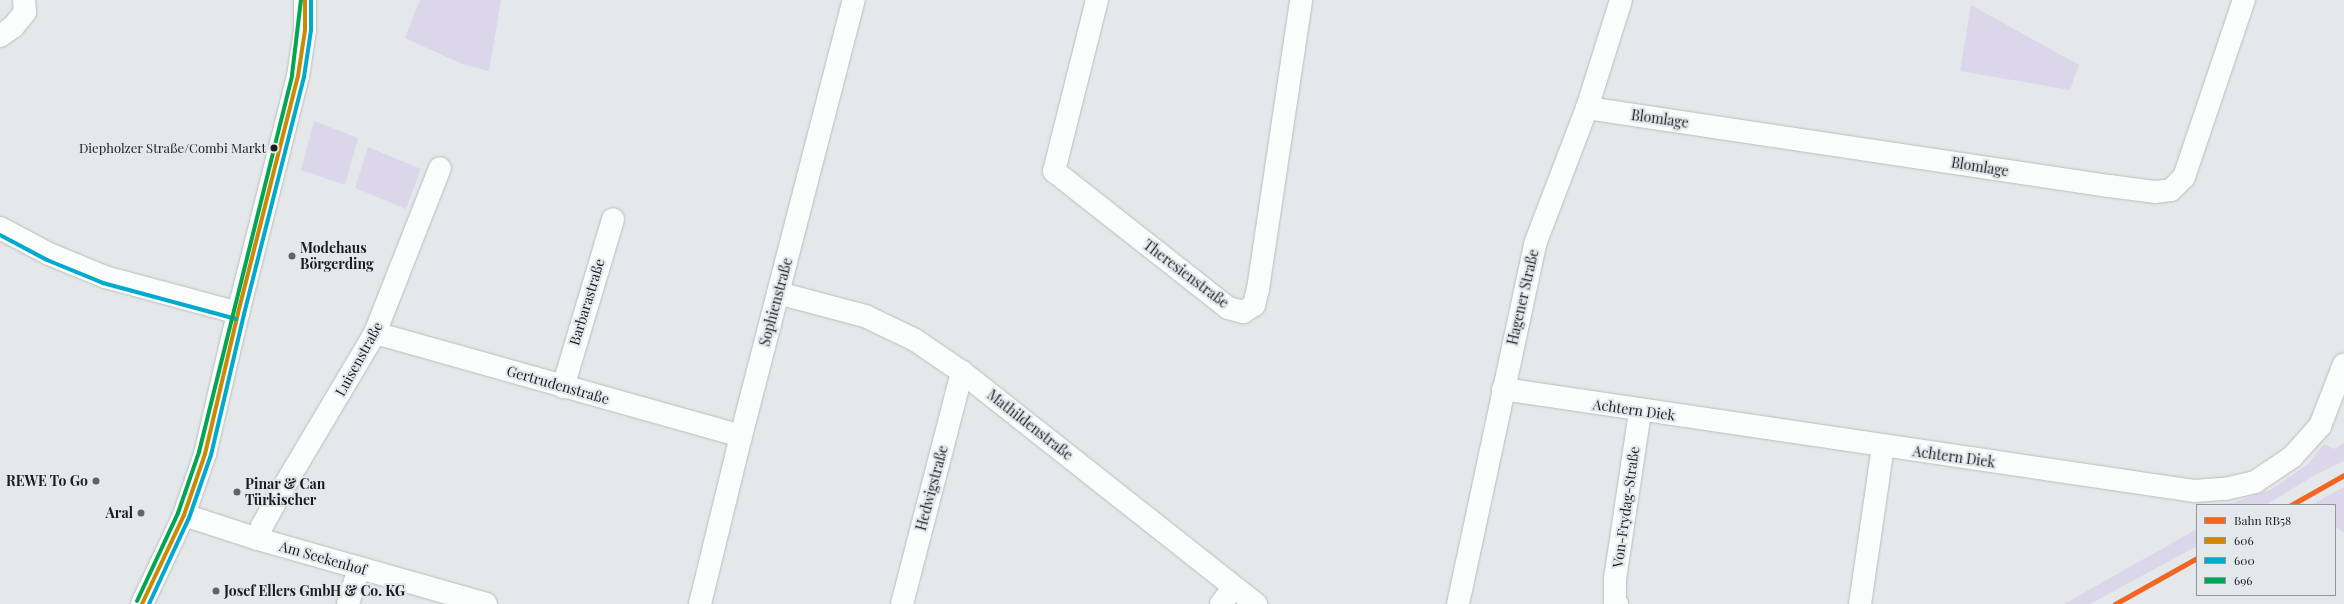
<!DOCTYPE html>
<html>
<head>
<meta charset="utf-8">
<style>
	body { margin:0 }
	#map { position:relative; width:2344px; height:604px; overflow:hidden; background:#e5e8ea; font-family:"Playfair Display",serif }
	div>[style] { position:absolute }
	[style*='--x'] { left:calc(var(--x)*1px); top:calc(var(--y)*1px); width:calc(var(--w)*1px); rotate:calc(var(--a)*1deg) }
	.green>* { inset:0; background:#dbd6e9 }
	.roads { filter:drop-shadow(0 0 1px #babbbd) drop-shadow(0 0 1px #babbbd) }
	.minor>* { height:22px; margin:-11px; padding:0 11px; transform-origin:11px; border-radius:11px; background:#fbfcfc }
	.major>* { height:22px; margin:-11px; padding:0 11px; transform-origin:11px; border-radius:11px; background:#fbfcfc }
	.bus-1>* { height:4px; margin:-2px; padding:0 2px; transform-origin:2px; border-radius:2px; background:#cb8a06 }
	.bus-2>* { height:4px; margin:-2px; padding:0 2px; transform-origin:2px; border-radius:2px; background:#00a9ce }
	.bus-3>* { height:4px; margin:-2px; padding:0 2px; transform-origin:2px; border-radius:2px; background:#00a651 }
	.rail-1>* { height:5px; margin:-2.5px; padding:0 2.5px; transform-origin:2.5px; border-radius:2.5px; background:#f26522 }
	.dots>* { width:11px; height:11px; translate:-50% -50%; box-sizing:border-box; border:2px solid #e3e8ec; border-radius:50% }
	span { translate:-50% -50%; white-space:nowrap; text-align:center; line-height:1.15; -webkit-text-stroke:4px #e3e8ec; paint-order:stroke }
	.bus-label { font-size:13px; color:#1b1c1e }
	.right { translate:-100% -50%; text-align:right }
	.street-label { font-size:14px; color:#1b1c1e }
	.poi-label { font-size:14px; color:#1b1c1e; font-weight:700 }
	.left { translate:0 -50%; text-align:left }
	.legend { position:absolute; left:2196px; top:504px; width:140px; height:92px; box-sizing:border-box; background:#e3e8ec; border:1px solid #93969a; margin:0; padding:5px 7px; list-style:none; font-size:12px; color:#1b1c1e }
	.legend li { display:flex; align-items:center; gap:8px; height:20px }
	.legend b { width:20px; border:1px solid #93969a }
</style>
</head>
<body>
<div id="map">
	<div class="green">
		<div style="clip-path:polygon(420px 0,501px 0,489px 71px,462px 64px,405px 38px)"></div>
		<div style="clip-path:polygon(1971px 5px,2079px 65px,2070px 90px,1960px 71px)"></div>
		<div style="clip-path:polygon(314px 121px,358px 138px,345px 185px,301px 170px)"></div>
		<div style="clip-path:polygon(368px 147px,421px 169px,406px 209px,355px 188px)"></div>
		<div style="clip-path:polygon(2344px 443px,2344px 461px,2313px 476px,2266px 505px,2209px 505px,2235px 502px,2272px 489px,2308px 464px,2324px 444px,2334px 449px)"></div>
		<div style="clip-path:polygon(2344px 487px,2344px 533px,2335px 526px,2335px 505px,2311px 505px)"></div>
		<div style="clip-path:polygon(2197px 529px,2197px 546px,2090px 604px,2064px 604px)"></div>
	</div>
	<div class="roads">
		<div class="minor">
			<div style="--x:1097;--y:0;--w:176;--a:104.1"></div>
			<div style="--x:1054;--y:171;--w:221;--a:38.2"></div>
			<div style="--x:1228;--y:308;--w:16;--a:15"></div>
			<div style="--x:1243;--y:312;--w:13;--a:-32"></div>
			<div style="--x:1254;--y:305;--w:16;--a:-76"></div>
			<div style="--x:1258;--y:289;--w:292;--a:-81.5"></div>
			<div style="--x:0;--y:36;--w:16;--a:-35"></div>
			<div style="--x:13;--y:27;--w:19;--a:-51"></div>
			<div style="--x:25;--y:12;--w:12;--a:-95"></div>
			<div style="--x:1587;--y:108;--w:528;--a:8.5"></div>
			<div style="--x:2109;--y:186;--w:46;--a:7.4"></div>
			<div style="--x:2155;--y:192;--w:16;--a:-7"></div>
			<div style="--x:2171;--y:190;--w:18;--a:-45"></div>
			<div style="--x:2184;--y:177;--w:187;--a:-71.3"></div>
			<div style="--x:0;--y:228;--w:55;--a:28"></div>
			<div style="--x:49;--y:254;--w:61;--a:22.3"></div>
			<div style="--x:105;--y:277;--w:138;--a:15.1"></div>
			<div style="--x:778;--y:293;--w:90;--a:14.8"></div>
			<div style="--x:865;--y:316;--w:55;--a:25.6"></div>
			<div style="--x:915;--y:340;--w:57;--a:34.2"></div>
			<div style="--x:962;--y:372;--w:375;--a:38.3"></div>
			<div style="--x:375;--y:333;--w:380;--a:15.7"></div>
			<div style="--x:563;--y:387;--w:175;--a:-73.4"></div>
			<div style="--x:1503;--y:389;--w:698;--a:8.4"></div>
			<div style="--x:2194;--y:491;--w:31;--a:-4"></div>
			<div style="--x:2225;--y:489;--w:31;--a:-13"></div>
			<div style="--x:2255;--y:482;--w:45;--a:-34"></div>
			<div style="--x:2292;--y:457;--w:42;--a:-47.9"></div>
			<div style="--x:2320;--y:426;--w:66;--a:-68.8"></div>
			<div style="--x:184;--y:515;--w:78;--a:18"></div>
			<div style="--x:258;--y:539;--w:237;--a:15.9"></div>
			<div style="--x:258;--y:539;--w:14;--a:-73"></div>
			<div style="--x:262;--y:526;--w:49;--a:-60.8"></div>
			<div style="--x:286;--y:483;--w:174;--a:-59.3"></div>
			<div style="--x:375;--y:333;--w:177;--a:-68.5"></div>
			<div style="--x:348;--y:604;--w:38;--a:-73"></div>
			<div style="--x:700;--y:604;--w:173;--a:-76.3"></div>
			<div style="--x:741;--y:436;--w:450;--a:-75.5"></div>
			<div style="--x:902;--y:604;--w:240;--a:-75.5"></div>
			<div style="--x:1221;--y:604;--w:21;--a:-53"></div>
			<div style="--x:1458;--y:604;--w:368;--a:-77.9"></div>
			<div style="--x:1535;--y:244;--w:146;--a:-69.1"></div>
			<div style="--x:1587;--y:108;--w:113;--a:-72.5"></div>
			<div style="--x:1617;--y:604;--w:4;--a:-124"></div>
			<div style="--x:1615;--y:601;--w:22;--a:-90"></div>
			<div style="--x:1615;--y:579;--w:170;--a:-81.5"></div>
			<div style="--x:1860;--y:604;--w:159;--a:-81.7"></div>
		</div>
		<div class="major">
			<div style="--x:142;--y:604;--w:98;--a:-64.7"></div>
			<div style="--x:184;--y:515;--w:65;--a:-71"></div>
			<div style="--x:205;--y:454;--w:145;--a:-76.8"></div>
			<div style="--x:238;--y:313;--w:244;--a:-75.8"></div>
			<div style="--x:298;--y:76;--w:47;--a:-81.3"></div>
			<div style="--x:305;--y:30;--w:30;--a:-90"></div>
		</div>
	</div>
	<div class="bus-1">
		<div style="--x:142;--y:604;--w:98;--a:-64.7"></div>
		<div style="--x:184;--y:515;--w:65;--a:-71"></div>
		<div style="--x:205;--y:454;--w:145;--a:-76.8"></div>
		<div style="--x:238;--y:313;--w:244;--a:-75.8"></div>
		<div style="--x:298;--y:76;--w:47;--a:-81.3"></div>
		<div style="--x:305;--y:30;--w:30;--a:-90"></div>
	</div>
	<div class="bus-2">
		<div style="--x:0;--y:235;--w:53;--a:28"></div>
		<div style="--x:47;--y:260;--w:61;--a:22.3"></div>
		<div style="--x:103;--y:283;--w:138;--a:15.1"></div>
		<div style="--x:149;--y:604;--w:95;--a:-65.1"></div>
		<div style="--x:189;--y:518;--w:67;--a:-70.8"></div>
		<div style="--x:211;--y:455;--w:145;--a:-76.8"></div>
		<div style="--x:244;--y:314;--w:244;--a:-75.8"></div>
		<div style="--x:304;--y:77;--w:48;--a:-81.5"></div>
		<div style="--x:311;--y:30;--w:30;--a:-90"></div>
	</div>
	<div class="bus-3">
		<div style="--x:137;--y:601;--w:97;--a:-65"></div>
		<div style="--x:178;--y:513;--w:65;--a:-71"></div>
		<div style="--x:199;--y:452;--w:388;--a:-76.1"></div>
		<div style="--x:292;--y:75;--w:76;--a:-83.2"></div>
	</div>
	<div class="rail-1">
		<div style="--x:2291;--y:505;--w:61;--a:-29.5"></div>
		<div style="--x:2115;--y:604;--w:94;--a:-29.3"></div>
	</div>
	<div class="dots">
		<div style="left:274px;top:148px;background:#1b1c1e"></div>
		<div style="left:292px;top:256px;background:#626365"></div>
		<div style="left:96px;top:481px;background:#626365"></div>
		<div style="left:237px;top:492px;background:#626365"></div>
		<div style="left:141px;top:513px;background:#626365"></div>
		<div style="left:216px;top:591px;background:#626365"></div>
	</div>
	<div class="bus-label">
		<span class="right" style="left:266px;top:148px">Diepholzer Straße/Combi Markt</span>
	</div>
	<div class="street-label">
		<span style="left:1660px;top:119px;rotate:8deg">Blomlage</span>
		<span style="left:1980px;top:167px;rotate:9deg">Blomlage</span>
		<span style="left:1186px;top:274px;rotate:37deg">Theresienstraße</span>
		<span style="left:1523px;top:297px;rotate:-77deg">Hagener Straße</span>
		<span style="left:587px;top:302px;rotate:-73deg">Barbarastraße</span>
		<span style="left:776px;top:302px;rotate:-75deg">Sophienstraße</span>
		<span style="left:359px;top:359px;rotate:-61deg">Luisenstraße</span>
		<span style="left:558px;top:385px;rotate:16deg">Gertrudenstraße</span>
		<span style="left:1634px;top:410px;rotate:8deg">Achtern Diek</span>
		<span style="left:1030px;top:425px;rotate:38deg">Mathildenstraße</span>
		<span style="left:1954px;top:457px;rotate:8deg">Achtern Diek</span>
		<span style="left:932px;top:488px;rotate:-75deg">Hedwigstraße</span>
		<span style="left:1626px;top:507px;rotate:-82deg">Von-Frydag-Straße</span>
		<span style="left:323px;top:558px;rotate:16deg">Am Seekenhof</span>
	</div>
	<div class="poi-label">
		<span class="left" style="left:300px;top:256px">Modehaus<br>Börgerding</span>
		<span class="right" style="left:88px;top:481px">REWE To Go</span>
		<span class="left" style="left:245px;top:492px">Pinar &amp; Can<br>Türkischer</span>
		<span class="right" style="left:133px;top:513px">Aral</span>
		<span class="left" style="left:224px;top:591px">Josef Ellers GmbH &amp; Co. KG</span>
	</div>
	<ul class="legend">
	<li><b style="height:5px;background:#f26522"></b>Bahn RB58</li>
	<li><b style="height:5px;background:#cb8a06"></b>606</li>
	<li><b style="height:5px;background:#00a9ce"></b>600</li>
	<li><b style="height:5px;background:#00a651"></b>696</li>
	</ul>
</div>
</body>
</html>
